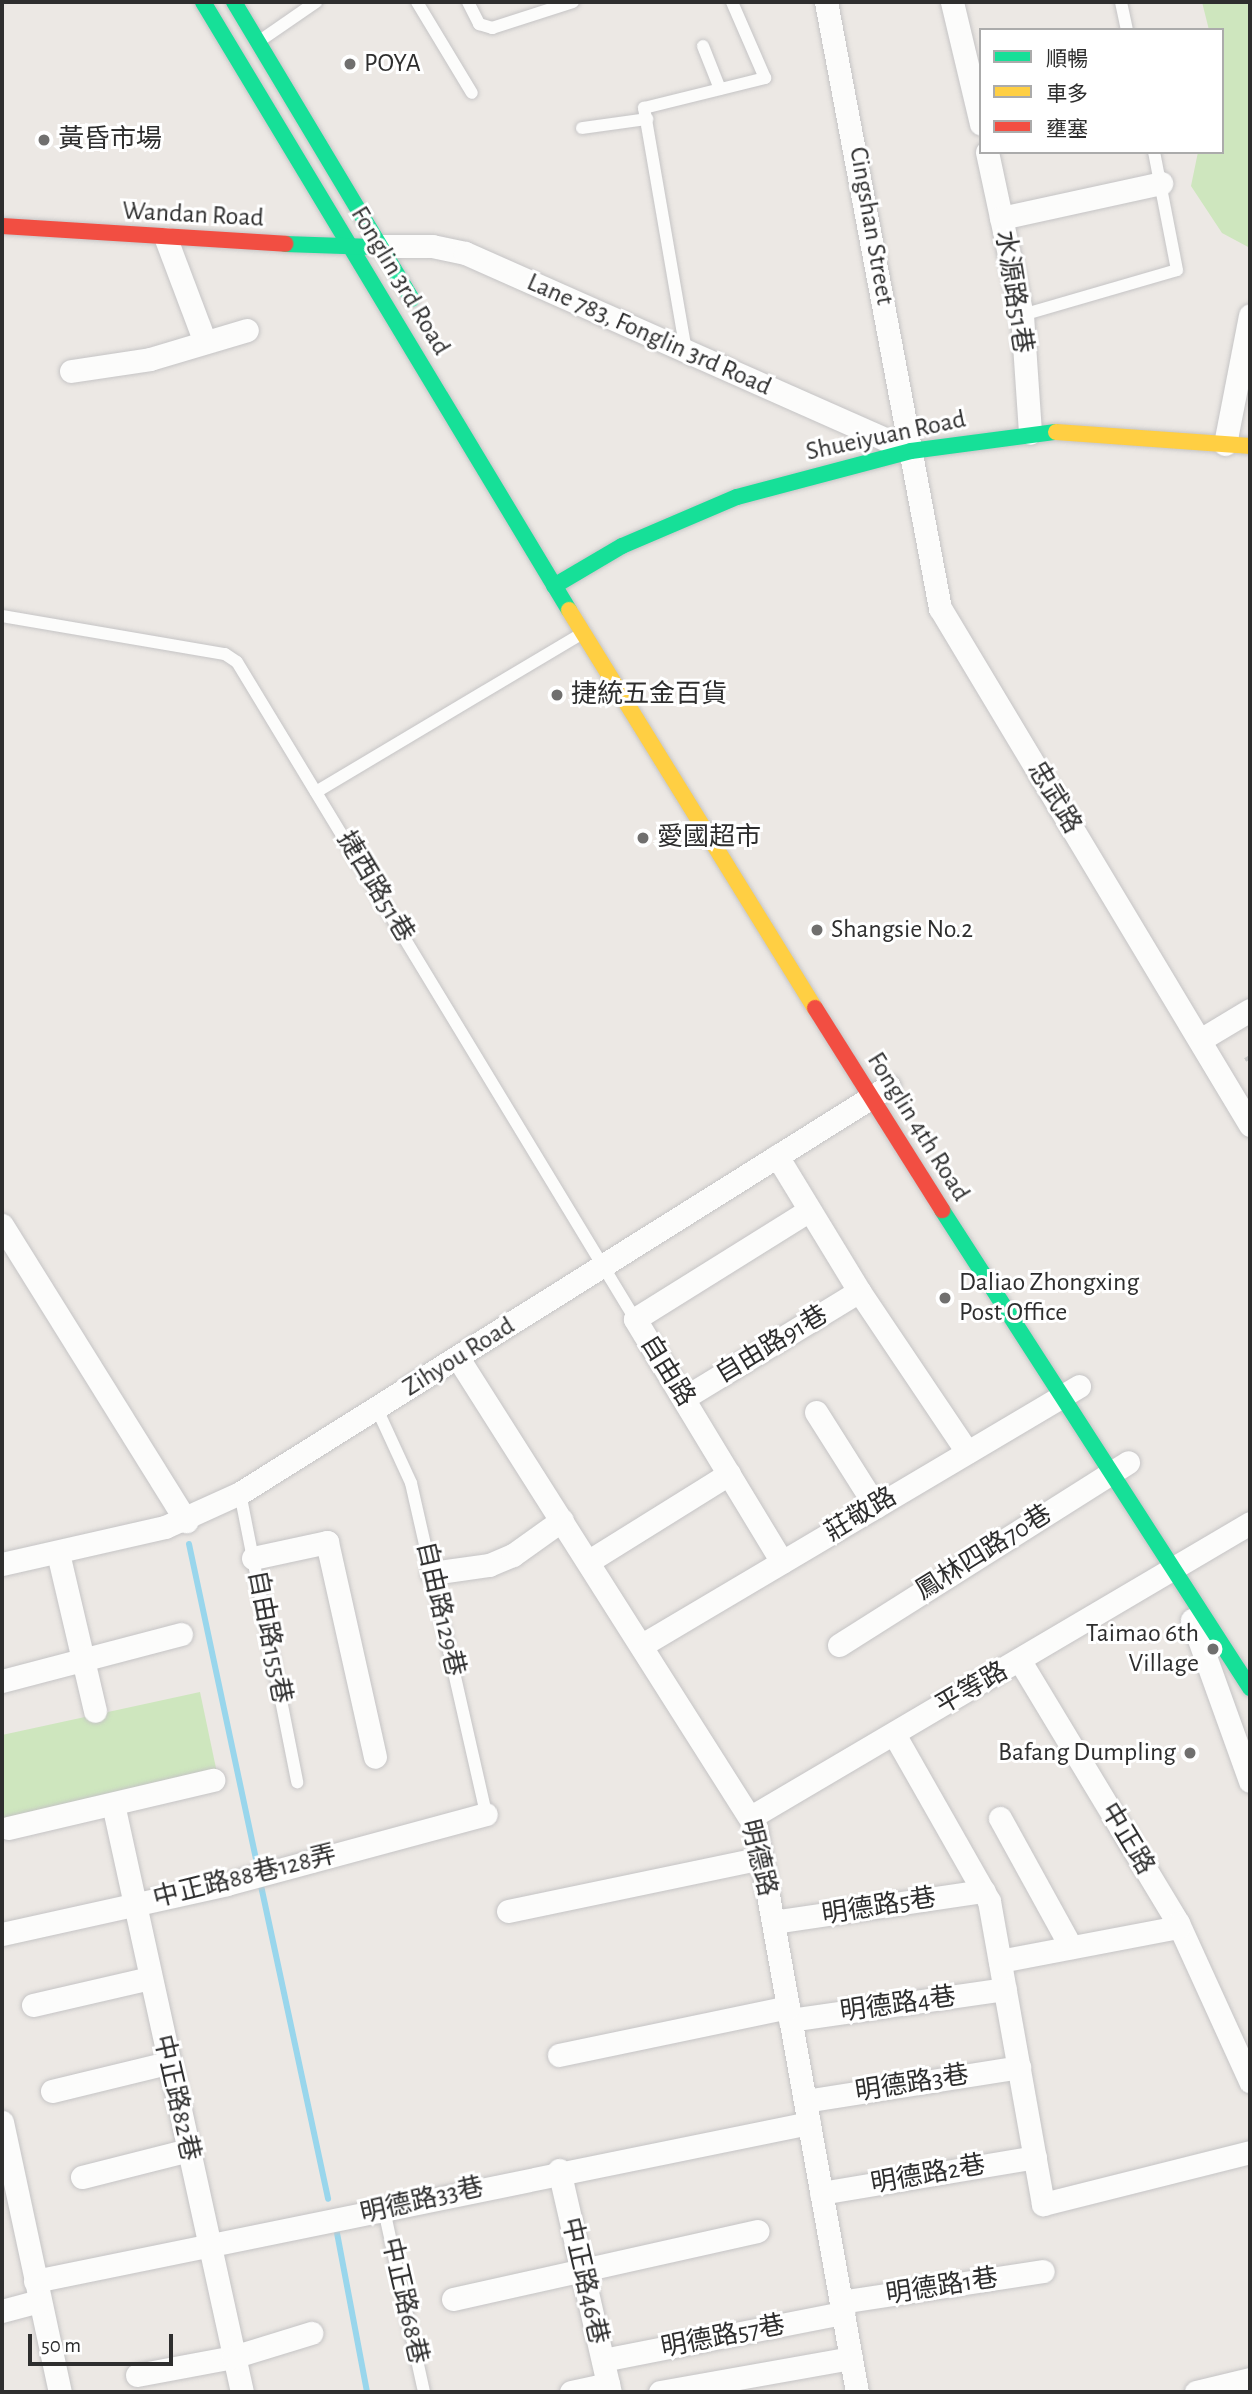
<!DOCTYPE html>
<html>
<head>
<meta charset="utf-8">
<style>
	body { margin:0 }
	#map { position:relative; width:1252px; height:2394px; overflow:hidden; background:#ece8e4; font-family:"Alegreya Sans","Noto Sans TC",sans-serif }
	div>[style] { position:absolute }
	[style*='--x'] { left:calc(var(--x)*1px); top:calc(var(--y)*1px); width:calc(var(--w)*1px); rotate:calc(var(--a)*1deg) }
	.green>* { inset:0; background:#cee6be }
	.stream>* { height:6px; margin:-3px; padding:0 3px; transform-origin:3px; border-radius:3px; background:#99d6ec }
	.path>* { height:3.5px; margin-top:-1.75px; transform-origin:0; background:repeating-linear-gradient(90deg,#c9c9c8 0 5px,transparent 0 8.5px) }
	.roads { filter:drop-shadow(0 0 2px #c5c4c5) drop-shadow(0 0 2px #c5c4c5) }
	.lane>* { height:12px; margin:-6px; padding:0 6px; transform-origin:6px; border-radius:6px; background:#fcfcfb }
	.street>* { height:23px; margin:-11.5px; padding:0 11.5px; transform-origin:11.5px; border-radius:11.5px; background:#fcfcfb }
	.fast>* { height:16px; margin:-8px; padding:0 8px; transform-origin:8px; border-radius:8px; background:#16e098 }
	.slow>* { height:16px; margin:-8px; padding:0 8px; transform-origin:8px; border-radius:8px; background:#ffcf43 }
	.jam>* { height:16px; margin:-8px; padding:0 8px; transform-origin:8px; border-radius:8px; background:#f24e42 }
	.dots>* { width:19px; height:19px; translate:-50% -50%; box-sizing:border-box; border:4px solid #fff; border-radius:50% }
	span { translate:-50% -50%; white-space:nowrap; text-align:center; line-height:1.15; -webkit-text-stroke:6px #fff; paint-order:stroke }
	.poi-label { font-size:26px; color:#2e2e2e }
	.left { translate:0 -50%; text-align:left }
	.right { translate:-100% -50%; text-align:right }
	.street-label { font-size:26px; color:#2e2e2e }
	.frame { position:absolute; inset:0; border:4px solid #2e2e2e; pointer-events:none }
	.legend { position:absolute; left:979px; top:28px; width:245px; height:126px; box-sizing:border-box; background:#fff; border:2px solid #ababab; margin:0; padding:9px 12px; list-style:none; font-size:21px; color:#2e2e2e }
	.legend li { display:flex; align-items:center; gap:14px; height:35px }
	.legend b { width:35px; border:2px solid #ababab }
	.scale { position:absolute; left:28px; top:2334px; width:145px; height:32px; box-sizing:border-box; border:4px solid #2e2e2e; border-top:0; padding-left:9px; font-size:21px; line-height:24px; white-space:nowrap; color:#2e2e2e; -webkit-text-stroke:5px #fff; paint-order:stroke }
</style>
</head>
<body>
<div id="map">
	<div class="green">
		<div style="clip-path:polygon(1202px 2px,1250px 2px,1250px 248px,1222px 233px,1191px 186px,1198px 152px,1222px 152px,1222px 30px,1209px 30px)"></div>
		<div style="clip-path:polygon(200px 1692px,217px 1773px,2px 1820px,2px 1735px)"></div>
	</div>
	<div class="stream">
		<div style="--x:189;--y:1544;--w:333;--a:78"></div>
		<div style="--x:260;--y:1881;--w:325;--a:77.9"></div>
		<div style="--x:337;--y:2233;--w:162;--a:79.3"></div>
	</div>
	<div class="path">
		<div style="--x:1245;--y:1060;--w:6;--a:-31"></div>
	</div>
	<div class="roads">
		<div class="lane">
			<div style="--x:417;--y:2;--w:106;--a:58.9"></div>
			<div style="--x:468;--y:2;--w:25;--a:63"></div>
			<div style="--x:479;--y:24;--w:14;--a:17"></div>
			<div style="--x:492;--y:28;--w:85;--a:-17.8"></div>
			<div style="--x:1121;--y:2;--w:29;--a:78"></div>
			<div style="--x:261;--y:40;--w:67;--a:-34.6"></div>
			<div style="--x:703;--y:46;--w:46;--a:68.4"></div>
			<div style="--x:582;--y:128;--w:66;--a:-7.9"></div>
			<div style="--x:1022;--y:315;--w:161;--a:-16.2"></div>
			<div style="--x:1177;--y:270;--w:120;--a:-101"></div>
			<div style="--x:686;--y:351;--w:247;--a:-99.8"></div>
			<div style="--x:644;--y:108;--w:125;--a:-13.9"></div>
			<div style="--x:765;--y:78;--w:83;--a:-113.5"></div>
			<div style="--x:2;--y:616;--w:226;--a:9.7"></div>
			<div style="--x:225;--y:654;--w:14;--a:34"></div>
			<div style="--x:237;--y:662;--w:768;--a:58.79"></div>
			<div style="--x:316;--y:792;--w:306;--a:-30.8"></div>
			<div style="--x:377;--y:1409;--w:81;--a:65.3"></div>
			<div style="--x:411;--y:1483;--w:339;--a:77.2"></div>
			<div style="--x:240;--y:1493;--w:295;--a:78.8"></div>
			<div style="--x:384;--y:2210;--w:186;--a:77.6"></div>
		</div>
		<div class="street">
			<div style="--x:826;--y:2;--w:617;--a:79.35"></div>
			<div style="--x:940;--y:608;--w:603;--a:59.05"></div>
			<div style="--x:952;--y:2;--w:125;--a:76.6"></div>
			<div style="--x:987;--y:152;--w:167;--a:77.9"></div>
			<div style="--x:1022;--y:315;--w:118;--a:86.1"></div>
			<div style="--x:1001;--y:218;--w:164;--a:-12.3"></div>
			<div style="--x:166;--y:239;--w:110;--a:69.3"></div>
			<div style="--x:381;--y:246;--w:51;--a:0"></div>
			<div style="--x:432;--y:246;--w:34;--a:12"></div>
			<div style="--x:465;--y:253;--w:488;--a:23.9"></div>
			<div style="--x:71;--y:371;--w:80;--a:-8.6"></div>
			<div style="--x:150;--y:359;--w:101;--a:-16.6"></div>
			<div style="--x:1225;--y:444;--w:131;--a:-79"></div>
			<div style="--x:1200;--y:1040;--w:58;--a:-31"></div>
			<div style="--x:777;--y:1156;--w:158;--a:58.7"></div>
			<div style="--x:859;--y:1291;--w:194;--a:56.1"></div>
			<div style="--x:2;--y:1225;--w:349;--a:58.1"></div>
			<div style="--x:458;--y:1358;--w:557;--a:57.62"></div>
			<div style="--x:756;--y:1828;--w:573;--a:79.85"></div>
			<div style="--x:684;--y:1398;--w:205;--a:-31.4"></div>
			<div style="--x:816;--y:1412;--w:112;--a:57.7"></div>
			<div style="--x:58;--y:1553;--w:162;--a:76.8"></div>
			<div style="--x:253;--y:1558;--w:76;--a:-12.2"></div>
			<div style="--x:327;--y:1542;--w:220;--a:77.4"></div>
			<div style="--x:589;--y:1561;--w:165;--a:-31.9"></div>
			<div style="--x:782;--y:1562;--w:284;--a:-121.2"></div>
			<div style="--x:635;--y:1319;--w:204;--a:-32"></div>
			<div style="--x:2;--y:1564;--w:167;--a:-12.8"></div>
			<div style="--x:165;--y:1527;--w:82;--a:-24.4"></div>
			<div style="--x:240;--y:1493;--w:766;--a:-32.09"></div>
			<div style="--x:432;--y:1573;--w:58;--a:-8"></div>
			<div style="--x:489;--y:1565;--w:26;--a:-23"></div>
			<div style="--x:513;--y:1555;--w:60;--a:-35.5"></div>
			<div style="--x:1192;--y:1620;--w:171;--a:70.2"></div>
			<div style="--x:642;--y:1645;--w:508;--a:-30.65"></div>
			<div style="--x:839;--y:1645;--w:342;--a:-32.3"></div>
			<div style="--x:1020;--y:1661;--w:306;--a:58.9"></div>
			<div style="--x:1178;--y:1923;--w:174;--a:65.5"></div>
			<div style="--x:2;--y:1681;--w:185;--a:-14.7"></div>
			<div style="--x:894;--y:1734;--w:192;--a:60.4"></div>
			<div style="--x:989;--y:1901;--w:308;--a:79.9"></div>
			<div style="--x:1043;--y:2204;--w:213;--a:-14.1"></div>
			<div style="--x:113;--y:1804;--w:602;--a:77.63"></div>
			<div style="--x:751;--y:1817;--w:579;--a:-30.51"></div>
			<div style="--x:1000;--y:1818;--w:147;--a:61.2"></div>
			<div style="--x:8;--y:1828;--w:211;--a:-13.2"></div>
			<div style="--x:508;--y:1911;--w:258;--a:-11.8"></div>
			<div style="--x:773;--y:1922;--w:213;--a:-8.4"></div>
			<div style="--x:2;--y:1934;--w:230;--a:-12.5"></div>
			<div style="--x:227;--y:1884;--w:268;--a:-15.1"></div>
			<div style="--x:1000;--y:1961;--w:182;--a:-10.8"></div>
			<div style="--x:33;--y:2005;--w:120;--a:-13"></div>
			<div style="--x:790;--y:2020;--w:217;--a:-8.2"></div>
			<div style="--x:559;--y:2055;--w:234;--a:-11.8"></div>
			<div style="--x:52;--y:2091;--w:118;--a:-13.7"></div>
			<div style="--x:805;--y:2101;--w:217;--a:-9"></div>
			<div style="--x:2;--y:2122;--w:276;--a:77.9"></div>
			<div style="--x:559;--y:2170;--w:228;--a:77.1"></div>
			<div style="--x:82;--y:2177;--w:110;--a:-14.2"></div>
			<div style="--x:821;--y:2193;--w:217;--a:-9.5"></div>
			<div style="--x:35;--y:2281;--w:790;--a:-11.54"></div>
			<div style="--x:453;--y:2299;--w:312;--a:-12.6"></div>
			<div style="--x:841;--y:2302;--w:204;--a:-8.7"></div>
			<div style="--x:2;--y:2311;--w:38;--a:-15"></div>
			<div style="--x:603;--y:2360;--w:245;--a:-11.1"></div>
			<div style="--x:137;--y:2375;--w:98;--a:-10.6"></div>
			<div style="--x:233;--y:2357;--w:82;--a:-17.1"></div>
			<div style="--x:571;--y:2392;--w:38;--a:-12"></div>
			<div style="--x:660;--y:2392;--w:194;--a:-10.1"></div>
			<div style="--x:1196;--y:2392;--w:56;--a:-13.5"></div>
		</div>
		<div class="fast">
			<div style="--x:203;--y:2;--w:710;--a:58.95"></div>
			<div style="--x:234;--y:2;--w:346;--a:59.1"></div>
			<div style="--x:285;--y:244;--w:88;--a:2"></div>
			<div style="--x:554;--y:586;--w:79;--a:-30.5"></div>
			<div style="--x:622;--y:546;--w:125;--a:-23.1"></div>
			<div style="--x:737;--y:497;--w:180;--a:-14.8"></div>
			<div style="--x:911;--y:451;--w:146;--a:-7.5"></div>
			<div style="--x:942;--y:1210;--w:569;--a:57.2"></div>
		</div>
		<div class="slow">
			<div style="--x:1056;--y:432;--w:195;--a:4.1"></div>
			<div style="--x:569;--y:610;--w:468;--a:58.3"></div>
		</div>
		<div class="jam">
			<div style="--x:2;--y:226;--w:284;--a:3.6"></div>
			<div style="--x:815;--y:1008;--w:239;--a:57.8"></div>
		</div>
	</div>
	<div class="dots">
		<div style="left:350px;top:64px;background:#706f6e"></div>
		<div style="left:44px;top:140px;background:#706f6e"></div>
		<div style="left:557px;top:695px;background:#706f6e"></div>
		<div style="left:643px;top:838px;background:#706f6e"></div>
		<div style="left:817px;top:930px;background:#706f6e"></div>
		<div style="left:945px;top:1298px;background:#706f6e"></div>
		<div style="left:1213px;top:1649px;background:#706f6e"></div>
		<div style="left:1190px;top:1753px;background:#706f6e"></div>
	</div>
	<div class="poi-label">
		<span class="left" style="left:364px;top:64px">POYA</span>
		<span class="left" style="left:58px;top:140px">黃昏市場</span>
		<span class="left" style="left:571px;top:695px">捷統五金百貨</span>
		<span class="left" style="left:657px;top:838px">愛國超市</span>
		<span class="left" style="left:831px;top:930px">Shangsie No.2</span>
		<span class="left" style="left:959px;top:1298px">Daliao Zhongxing<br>Post Office</span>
		<span class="right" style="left:1199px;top:1649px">Taimao 6th<br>Village</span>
		<span class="right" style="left:1176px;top:1753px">Bafang Dumpling</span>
	</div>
	<div class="street-label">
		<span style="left:193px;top:215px;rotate:3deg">Wandan Road</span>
		<span style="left:871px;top:226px;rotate:80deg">Cingshan Street</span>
		<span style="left:400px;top:281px;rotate:59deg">Fonglin 3rd Road</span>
		<span style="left:1013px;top:292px;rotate:81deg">水源路51巷</span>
		<span style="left:649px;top:335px;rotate:24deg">Lane 783, Fonglin 3rd Road</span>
		<span style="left:886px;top:436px;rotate:-12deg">Shueiyuan Road</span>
		<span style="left:1054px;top:798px;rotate:59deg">忠武路</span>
		<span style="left:375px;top:887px;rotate:59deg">捷西路51巷</span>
		<span style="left:918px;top:1127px;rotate:58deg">Fonglin 4th Road</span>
		<span style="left:772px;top:1345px;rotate:-31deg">自由路91巷</span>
		<span style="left:459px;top:1357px;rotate:-32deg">Zihyou Road</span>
		<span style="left:667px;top:1371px;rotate:58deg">自由路</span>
		<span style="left:861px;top:1515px;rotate:-31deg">莊敬路</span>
		<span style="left:984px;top:1553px;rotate:-32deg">鳳林四路70巷</span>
		<span style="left:440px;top:1609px;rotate:77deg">自由路129巷</span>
		<span style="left:269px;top:1637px;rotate:79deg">自由路155巷</span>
		<span style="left:972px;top:1689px;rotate:-30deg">平等路</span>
		<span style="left:1127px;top:1839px;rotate:59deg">中正路</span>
		<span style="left:758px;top:1858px;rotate:76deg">明德路</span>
		<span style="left:245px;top:1877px;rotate:-14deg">中正路88巷128弄</span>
		<span style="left:879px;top:1907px;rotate:-9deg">明德路5巷</span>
		<span style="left:898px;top:2005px;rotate:-8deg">明德路4巷</span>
		<span style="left:912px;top:2084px;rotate:-9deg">明德路3巷</span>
		<span style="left:176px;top:2098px;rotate:77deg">中正路82巷</span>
		<span style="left:928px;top:2175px;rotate:-10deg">明德路2巷</span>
		<span style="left:422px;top:2201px;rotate:-13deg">明德路33巷</span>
		<span style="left:584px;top:2281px;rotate:77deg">中正路46巷</span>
		<span style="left:942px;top:2287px;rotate:-9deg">明德路1巷</span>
		<span style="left:404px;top:2301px;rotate:77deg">中正路68巷</span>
		<span style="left:723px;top:2337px;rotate:-11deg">明德路57巷</span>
	</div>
	<div class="frame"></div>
	<ul class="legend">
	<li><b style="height:9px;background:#16e098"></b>順暢</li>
	<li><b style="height:9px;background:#ffcf43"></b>車多</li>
	<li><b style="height:9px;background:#f24e42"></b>壅塞</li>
	</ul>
	<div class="scale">50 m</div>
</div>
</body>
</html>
